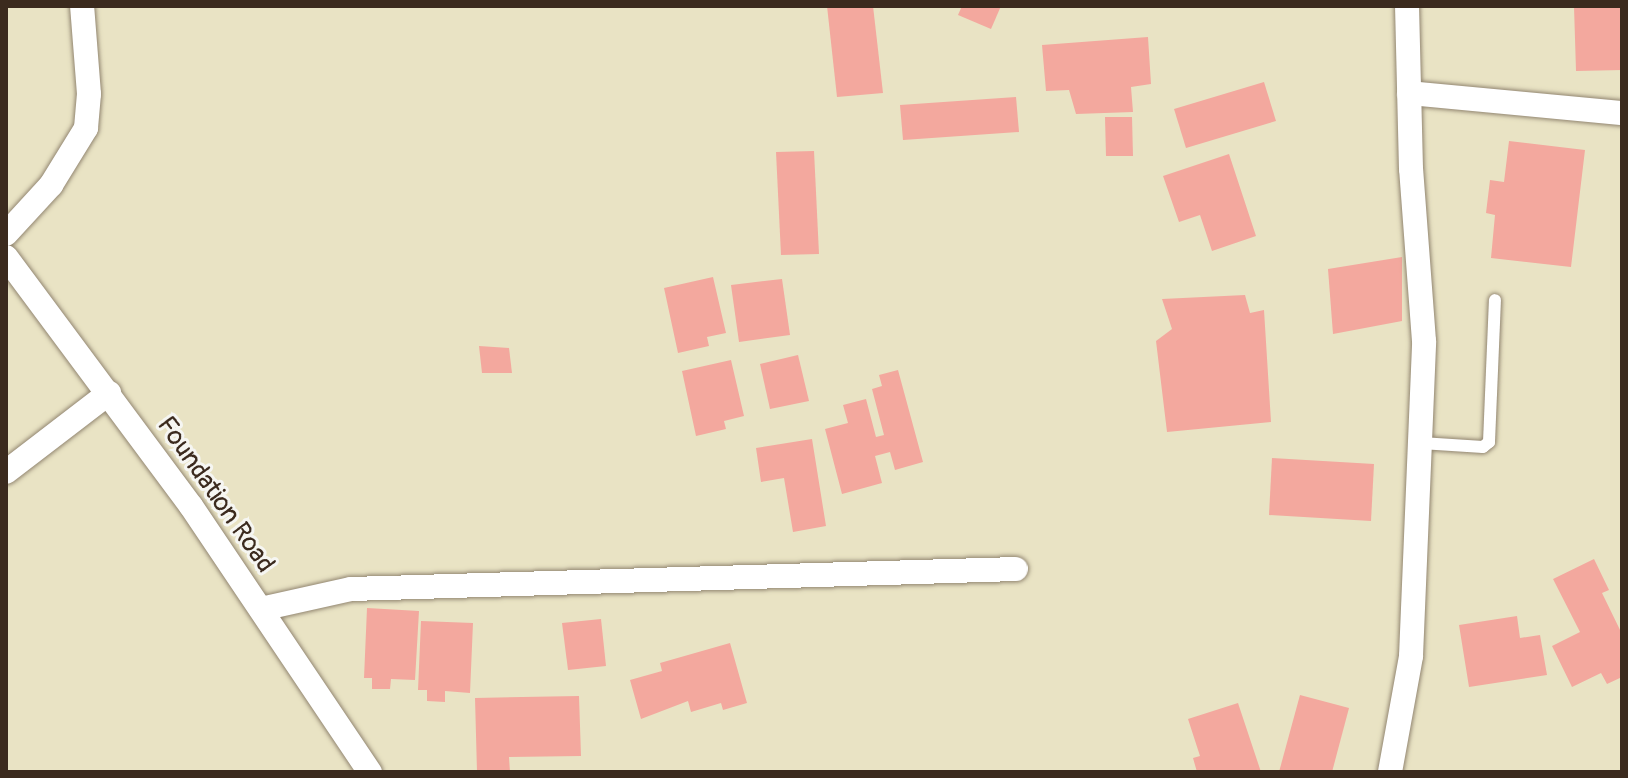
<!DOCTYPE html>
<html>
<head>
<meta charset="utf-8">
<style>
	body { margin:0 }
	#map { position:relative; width:1628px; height:778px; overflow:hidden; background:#e9e3c4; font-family:Pangolin,sans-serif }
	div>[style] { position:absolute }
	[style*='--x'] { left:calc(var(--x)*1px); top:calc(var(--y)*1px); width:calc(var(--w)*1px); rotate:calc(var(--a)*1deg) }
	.building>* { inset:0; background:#f3a89e }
	.roads { filter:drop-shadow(0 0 2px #928671) drop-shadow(0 0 2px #928671) }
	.service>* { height:12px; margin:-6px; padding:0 6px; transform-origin:6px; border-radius:6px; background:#fff }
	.minor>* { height:24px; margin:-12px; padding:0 12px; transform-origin:12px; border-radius:12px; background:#fff }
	span { translate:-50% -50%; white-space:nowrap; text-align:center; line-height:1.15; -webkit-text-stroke:6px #f6f6f2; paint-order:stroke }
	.street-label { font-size:26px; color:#3b2a1e }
	.frame { position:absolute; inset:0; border:8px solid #3b2a1e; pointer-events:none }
</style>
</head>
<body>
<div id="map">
	<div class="building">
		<div style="clip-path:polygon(827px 6px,873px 6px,883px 93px,837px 97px)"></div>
		<div style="clip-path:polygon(962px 6px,1001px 6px,991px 29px,958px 15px)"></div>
		<div style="clip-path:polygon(1574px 6px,1622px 6px,1622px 70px,1576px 71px)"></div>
		<div style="clip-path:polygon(1148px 37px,1151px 84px,1131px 87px,1133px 112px,1076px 114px,1069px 90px,1046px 91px,1042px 45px)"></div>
		<div style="clip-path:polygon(1264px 82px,1276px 121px,1186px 148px,1174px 109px)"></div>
		<div style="clip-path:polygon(1016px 97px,1019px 132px,903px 140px,900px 105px)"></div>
		<div style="clip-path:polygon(1105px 117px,1132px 117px,1133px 156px,1106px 156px)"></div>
		<div style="clip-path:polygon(1509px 141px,1585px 150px,1571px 267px,1491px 258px,1495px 215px,1486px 213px,1490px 180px,1504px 182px)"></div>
		<div style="clip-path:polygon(814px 151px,819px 254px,781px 255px,776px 152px)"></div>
		<div style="clip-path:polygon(1229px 154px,1256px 236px,1212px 251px,1200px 215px,1179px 222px,1163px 176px)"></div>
		<div style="clip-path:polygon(1402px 257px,1402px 321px,1333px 334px,1328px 269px)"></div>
		<div style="clip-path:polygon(713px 277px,726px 333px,707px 337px,709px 346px,678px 353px,664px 288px)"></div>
		<div style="clip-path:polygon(782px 279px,790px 335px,739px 342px,731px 285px)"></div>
		<div style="clip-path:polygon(1245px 295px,1250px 313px,1264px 310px,1271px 422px,1167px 432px,1156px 341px,1172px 329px,1162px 299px)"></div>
		<div style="clip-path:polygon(479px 346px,509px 348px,512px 373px,482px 373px)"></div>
		<div style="clip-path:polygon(798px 355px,809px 401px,770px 409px,760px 364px)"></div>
		<div style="clip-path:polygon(731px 360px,744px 416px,724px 421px,726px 429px,696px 436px,682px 371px)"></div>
		<div style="clip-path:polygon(898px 370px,923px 462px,895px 470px,890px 452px,875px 456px,882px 483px,842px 494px,825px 429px,848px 423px,843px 405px,866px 399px,876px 437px,884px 435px,872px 389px,882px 386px,879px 375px)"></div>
		<div style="clip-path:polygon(812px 439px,826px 526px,793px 532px,784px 478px,761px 482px,756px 448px)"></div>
		<div style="clip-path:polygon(1272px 458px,1374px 464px,1371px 521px,1269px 515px)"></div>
		<div style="clip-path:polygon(1594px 559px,1609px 590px,1602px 593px,1622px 634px,1622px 677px,1607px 684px,1601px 673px,1572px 687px,1552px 646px,1580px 632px,1553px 579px)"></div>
		<div style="clip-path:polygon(367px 608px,419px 611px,415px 680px,391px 679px,390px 689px,372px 689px,372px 678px,364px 678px)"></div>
		<div style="clip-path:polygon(1517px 616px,1520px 638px,1540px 635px,1547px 675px,1469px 687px,1459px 625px)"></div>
		<div style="clip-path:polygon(601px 619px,606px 666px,568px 670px,562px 623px)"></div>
		<div style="clip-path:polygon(421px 621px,473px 623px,470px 693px,445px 691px,445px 702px,427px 701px,427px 690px,418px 690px)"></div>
		<div style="clip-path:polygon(730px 643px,747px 703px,723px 710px,721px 703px,691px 712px,688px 701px,641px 719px,630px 680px,662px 671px,660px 663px)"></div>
		<div style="clip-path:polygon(1300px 695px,1349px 708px,1332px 772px,1279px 772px)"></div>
		<div style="clip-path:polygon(579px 696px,581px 756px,509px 757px,510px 772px,477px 772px,475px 698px)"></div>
		<div style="clip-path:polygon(1238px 703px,1261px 772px,1197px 772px,1193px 758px,1200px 756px,1188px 719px)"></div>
	</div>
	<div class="roads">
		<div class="service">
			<div style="--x:1421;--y:443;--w:62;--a:3.7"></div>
			<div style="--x:1483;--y:447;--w:8;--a:-40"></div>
			<div style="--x:1489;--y:442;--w:142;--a:-87.6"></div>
		</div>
		<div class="minor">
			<div style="--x:1409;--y:93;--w:214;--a:5.4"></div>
			<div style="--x:6;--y:234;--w:67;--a:-47.4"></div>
			<div style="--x:51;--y:185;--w:67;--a:-58.4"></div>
			<div style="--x:86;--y:128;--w:34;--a:-85"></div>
			<div style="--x:89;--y:94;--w:88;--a:-94.5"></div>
			<div style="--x:6;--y:257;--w:310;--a:53.4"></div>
			<div style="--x:191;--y:506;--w:321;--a:56.1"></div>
			<div style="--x:6;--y:472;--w:130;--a:-37.5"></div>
			<div style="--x:261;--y:609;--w:92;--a:-12.5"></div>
			<div style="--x:351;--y:589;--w:665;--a:-1.72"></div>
			<div style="--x:1390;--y:772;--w:118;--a:-79.7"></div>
			<div style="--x:1411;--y:656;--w:315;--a:-87.6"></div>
			<div style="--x:1424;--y:341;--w:172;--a:-94.3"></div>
			<div style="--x:1411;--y:169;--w:163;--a:-91.4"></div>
		</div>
	</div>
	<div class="street-label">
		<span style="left:215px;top:495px;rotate:55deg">Foundation Road</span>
	</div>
	<div class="frame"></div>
</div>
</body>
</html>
